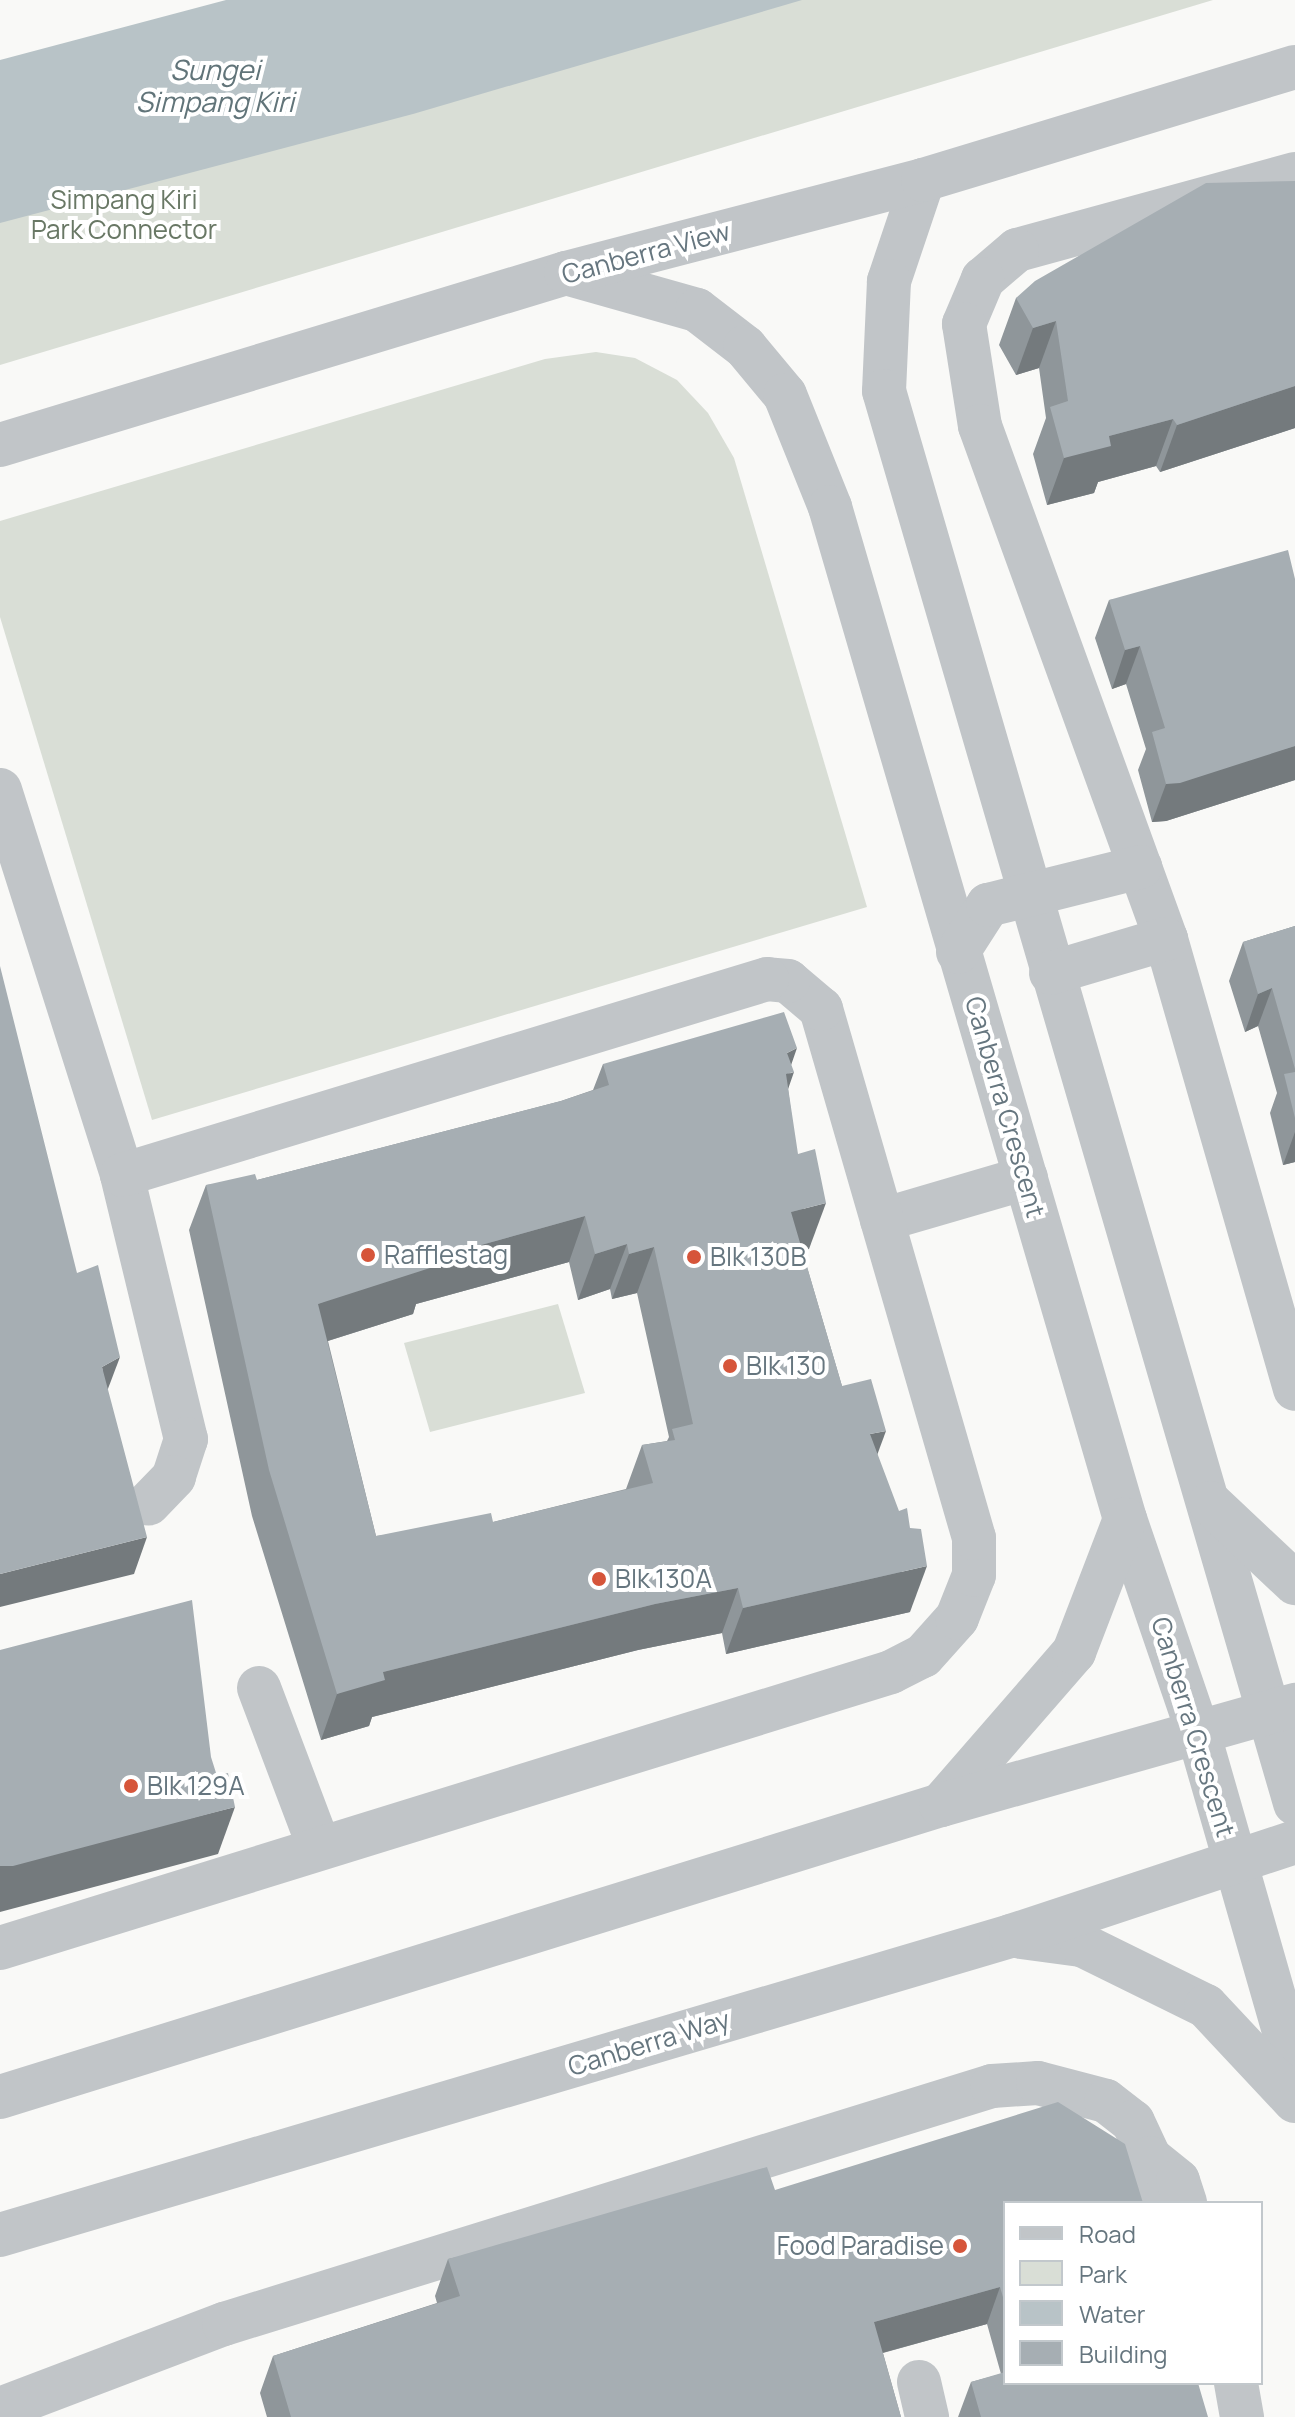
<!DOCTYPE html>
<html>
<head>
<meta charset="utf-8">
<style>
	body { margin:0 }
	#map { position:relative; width:1295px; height:2417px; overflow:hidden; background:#f9f9f7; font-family:Manrope,sans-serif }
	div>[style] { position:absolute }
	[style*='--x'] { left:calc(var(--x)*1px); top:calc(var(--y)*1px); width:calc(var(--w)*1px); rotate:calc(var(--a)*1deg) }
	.green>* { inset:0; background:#d9ded6 }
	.water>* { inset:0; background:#b8c3c7 }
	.minor>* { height:44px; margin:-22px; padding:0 22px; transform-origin:22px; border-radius:22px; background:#c1c5c8 }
	.wall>* { inset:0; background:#8f969a }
	.shaded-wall>* { inset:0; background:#747a7d }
	.building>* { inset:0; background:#a6aeb3 }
	.dots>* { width:22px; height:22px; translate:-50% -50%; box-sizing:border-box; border:4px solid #fff; border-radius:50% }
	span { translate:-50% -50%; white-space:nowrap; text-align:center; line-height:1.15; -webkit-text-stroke:8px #fff; paint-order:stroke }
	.park-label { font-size:26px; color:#697865 }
	.street-label { font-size:26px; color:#66767f }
	.poi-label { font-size:26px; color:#66767f }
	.left { translate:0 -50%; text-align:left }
	.right { translate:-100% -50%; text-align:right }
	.water-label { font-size:28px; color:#617479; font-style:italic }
	.legend { position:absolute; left:1003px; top:2201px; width:260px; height:184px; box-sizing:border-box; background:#fff; border:2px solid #c2c8cc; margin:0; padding:10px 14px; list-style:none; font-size:24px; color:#66767f }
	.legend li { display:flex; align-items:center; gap:16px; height:40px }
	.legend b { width:40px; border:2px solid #c2c8cc }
</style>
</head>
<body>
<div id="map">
	<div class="green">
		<div style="clip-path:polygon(466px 0,1213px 0,0 365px,0 139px)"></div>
		<div style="clip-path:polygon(596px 352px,635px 358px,677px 380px,708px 413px,734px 458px,867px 907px,152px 1120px,0 617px,0 521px,545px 359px)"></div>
		<div style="clip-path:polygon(558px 1304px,585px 1393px,430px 1432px,404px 1343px)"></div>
	</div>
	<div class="water">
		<div style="clip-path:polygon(226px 0,802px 0,413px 114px,0 223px,0 60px)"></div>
	</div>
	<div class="minor">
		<div style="--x:1295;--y:174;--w:288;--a:164.7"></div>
		<div style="--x:1017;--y:250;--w:45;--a:139.5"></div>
		<div style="--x:983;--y:279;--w:49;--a:112.9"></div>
		<div style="--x:964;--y:324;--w:103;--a:81.1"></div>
		<div style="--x:980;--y:426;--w:546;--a:70.07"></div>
		<div style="--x:1166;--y:939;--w:468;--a:74"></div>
		<div style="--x:923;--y:180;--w:107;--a:108.6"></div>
		<div style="--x:889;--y:281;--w:110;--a:92.6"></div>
		<div style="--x:884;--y:391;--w:1471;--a:73.77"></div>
		<div style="--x:566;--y:273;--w:136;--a:15.8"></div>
		<div style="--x:697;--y:310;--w:61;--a:37.6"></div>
		<div style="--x:745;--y:347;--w:62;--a:50.2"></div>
		<div style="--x:785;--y:395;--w:121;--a:68.1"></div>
		<div style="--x:830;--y:507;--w:1054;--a:73.75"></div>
		<div style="--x:1125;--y:1519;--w:228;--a:71.1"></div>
		<div style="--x:1199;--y:1735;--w:348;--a:74"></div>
		<div style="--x:0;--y:445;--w:592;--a:-16.9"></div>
		<div style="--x:566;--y:273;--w:369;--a:-14.6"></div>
		<div style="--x:923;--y:180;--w:389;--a:-16.9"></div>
		<div style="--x:0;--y:790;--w:404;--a:72.4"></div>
		<div style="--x:122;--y:1175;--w:272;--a:76.4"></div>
		<div style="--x:186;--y:1439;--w:40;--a:108"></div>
		<div style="--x:174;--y:1477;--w:37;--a:134"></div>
		<div style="--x:958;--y:952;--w:56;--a:-57.4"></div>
		<div style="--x:988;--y:905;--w:157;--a:-14"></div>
		<div style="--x:1051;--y:973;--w:120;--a:-16.5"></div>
		<div style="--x:882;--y:1220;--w:150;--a:-16.3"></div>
		<div style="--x:1210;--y:1503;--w:117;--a:43.3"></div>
		<div style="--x:259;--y:1688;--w:170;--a:69.3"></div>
		<div style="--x:941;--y:1805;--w:203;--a:-49"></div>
		<div style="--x:1074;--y:1652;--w:142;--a:-69"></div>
		<div style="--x:1021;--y:1937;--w:62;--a:7.5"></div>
		<div style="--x:1082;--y:1945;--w:138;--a:26.2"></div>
		<div style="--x:1206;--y:2006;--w:130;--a:46.9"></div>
		<div style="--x:0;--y:1948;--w:933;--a:-17.21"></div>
		<div style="--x:891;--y:1672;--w:36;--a:-27"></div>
		<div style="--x:923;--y:1656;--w:51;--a:-48.2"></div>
		<div style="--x:957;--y:1618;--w:46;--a:-68.4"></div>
		<div style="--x:974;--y:1575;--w:37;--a:-90"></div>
		<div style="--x:974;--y:1538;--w:551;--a:-106.13"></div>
		<div style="--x:821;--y:1009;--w:43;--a:-139.7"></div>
		<div style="--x:788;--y:981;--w:21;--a:-175"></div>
		<div style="--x:767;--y:979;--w:674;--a:163.1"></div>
		<div style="--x:0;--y:2097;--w:985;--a:-17.24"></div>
		<div style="--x:941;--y:1805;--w:368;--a:-15.8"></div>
		<div style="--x:1146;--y:2203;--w:45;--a:-84.9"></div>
		<div style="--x:0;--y:2235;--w:1054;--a:-16.48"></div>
		<div style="--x:1011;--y:1936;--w:299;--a:-18.3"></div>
		<div style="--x:919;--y:2382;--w:36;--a:77"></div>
		<div style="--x:1236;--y:2383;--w:35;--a:80"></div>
		<div style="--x:0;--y:2409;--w:240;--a:-20.8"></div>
		<div style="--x:224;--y:2324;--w:804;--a:-17.22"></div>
		<div style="--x:992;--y:2086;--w:46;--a:-3.7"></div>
		<div style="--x:1038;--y:2083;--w:70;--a:14.8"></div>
		<div style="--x:1106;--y:2101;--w:34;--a:38"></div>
		<div style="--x:1133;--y:2122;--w:40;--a:65"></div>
		<div style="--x:1150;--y:2158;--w:36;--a:39"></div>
		<div style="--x:1178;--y:2181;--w:23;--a:72"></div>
	</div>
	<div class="wall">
		<div style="clip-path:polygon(1295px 181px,1295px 428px,1160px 472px,1156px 466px,1098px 482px,1094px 493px,1047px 505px,1033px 454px,1046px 418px,1039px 368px,1016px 375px,999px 345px,1016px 298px)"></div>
		<div style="clip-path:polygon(1295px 579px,1295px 780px,1166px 821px,1152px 822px,1138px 770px,1146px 749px,1126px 684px,1112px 689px,1095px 638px,1109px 600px)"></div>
		<div style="clip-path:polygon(1295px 926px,1295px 1162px,1283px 1165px,1270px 1113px,1277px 1093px,1258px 1026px,1245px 1032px,1229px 981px,1243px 942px)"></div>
		<div style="clip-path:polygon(evenodd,603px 1064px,791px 1064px,788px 1089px,809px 1249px,802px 1250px,842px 1386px,877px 1454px,910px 1612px,726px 1654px,722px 1633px,638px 1650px,372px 1717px,369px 1726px,321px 1740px,252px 1516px,189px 1230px,206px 1185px,257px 1180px,561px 1101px,593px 1090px,603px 1064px,569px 1262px,578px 1300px,610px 1289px,612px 1299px,637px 1293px,669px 1437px,667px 1441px,642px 1445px,626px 1489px,493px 1522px,376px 1536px,328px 1341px,413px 1314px,416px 1304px,569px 1262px)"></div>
		<div style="clip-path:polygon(775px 2190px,1005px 2203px,1005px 2383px,1208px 2417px,958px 2417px,971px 2382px,1001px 2374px,987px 2324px,883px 2353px,901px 2417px,267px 2417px,260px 2393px,273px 2356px,437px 2303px,435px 2296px,448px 2259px)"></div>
	</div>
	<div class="shaded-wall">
		<div style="clip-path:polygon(1056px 321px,1039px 368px,1016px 375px,1033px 328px)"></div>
		<div style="clip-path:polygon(1295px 386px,1295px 428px,1160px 472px,1177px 425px)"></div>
		<div style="clip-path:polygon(1173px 419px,1156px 466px,1098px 482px,1094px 493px,1047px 505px,1064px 458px,1109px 436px)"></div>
		<div style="clip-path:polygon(1140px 646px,1126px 684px,1112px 689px,1125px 650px)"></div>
		<div style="clip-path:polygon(1295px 746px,1295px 780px,1166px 821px,1152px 822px,1166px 784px)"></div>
		<div style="clip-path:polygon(1272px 988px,1258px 1026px,1245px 1032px,1258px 994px)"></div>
		<div style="clip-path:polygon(797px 1048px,788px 1074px,794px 1072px,778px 1118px,787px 1053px)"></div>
		<div style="clip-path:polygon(1295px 1132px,1295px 1162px,1283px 1165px)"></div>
		<div style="clip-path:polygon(826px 1203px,809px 1249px,774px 1258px,791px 1212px)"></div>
		<div style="clip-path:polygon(585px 1216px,569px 1262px,416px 1304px,413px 1314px,302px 1349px,318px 1304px,427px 1260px)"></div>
		<div style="clip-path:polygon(627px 1244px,610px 1289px,578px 1300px,595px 1254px)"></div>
		<div style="clip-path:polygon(654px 1247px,637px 1293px,612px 1299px,629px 1254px)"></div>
		<div style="clip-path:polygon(120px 1357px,106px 1394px,102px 1367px)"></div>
		<div style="clip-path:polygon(886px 1431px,869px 1477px,870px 1434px)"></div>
		<div style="clip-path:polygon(147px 1537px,134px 1574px,0 1607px,0 1574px)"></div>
		<div style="clip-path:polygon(927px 1566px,910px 1612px,726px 1654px,743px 1608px)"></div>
		<div style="clip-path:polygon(738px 1588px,722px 1633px,638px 1650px,372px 1717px,369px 1726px,321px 1740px,337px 1694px,383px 1672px,655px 1604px)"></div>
		<div style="clip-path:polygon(235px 1807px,218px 1854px,0 1912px,0 1866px)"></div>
		<div style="clip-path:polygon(1000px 2287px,987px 2324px,860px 2359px,874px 2322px)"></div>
	</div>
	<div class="building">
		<div style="clip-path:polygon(1295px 181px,1295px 386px,1177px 425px,1173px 419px,1109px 436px,1111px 446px,1064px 458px,1050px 407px,1068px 401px,1056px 321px,1033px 328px,1016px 298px,1035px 281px,1206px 183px)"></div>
		<div style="clip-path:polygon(1288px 550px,1295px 579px,1295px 746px,1180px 783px,1166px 784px,1152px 732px,1165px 728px,1140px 646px,1125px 650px,1109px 600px)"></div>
		<div style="clip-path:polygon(1295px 926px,1295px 1069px,1272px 988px,1258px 994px,1243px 942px)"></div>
		<div style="clip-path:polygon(0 966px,77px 1273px,98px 1265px,120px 1357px,102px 1367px,147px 1537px,0 1574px)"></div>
		<div style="clip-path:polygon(evenodd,784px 1012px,797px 1048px,787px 1053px,794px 1072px,786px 1074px,798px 1154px,815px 1149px,826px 1203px,791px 1212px,842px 1386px,871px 1379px,886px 1431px,870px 1434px,899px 1511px,907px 1508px,910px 1528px,921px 1529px,927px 1566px,743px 1608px,738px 1588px,655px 1604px,383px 1672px,385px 1680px,337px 1694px,269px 1470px,206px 1185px,255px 1174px,257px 1180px,561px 1101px,609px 1085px,603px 1064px,784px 1012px,585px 1216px,595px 1254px,627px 1244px,629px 1254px,654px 1247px,693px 1424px,672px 1429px,675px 1440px,642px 1445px,653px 1483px,493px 1522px,491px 1513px,376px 1536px,318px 1304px,430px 1268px,427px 1260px,585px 1216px)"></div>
		<div style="clip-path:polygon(1295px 1072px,1295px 1118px,1284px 1074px)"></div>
		<div style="clip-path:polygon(192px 1600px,211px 1757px,217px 1776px,228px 1773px,235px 1807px,13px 1866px,0 1866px,0 1650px)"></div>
		<div style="clip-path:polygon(1058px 2102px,1125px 2144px,1143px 2203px,1005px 2203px,1005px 2304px,1000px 2287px,874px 2322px,901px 2417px,291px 2417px,273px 2356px,460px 2296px,448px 2259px,767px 2167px,775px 2190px)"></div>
		<div style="clip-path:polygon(1005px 2372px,1005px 2383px,1198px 2383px,1208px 2417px,981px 2417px,971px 2382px)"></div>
	</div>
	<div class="dots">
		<div style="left:368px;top:1255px;background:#d6553a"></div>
		<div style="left:694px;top:1257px;background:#d6553a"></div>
		<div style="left:730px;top:1366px;background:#d6553a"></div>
		<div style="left:599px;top:1579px;background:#d6553a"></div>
		<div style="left:131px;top:1786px;background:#d6553a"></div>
		<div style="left:960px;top:2246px;background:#d6553a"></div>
	</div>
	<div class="park-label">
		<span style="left:124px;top:215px">Simpang Kiri<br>Park Connector</span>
	</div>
	<div class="street-label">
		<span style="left:646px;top:253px;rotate:-15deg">Canberra View</span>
		<span style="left:1005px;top:1107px;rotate:74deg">Canberra Crescent</span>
		<span style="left:1193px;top:1727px;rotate:73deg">Canberra Crescent</span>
		<span style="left:649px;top:2043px;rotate:-17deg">Canberra Way</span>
	</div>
	<div class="poi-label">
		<span class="left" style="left:384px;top:1255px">Rafflestag</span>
		<span class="left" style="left:710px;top:1257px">Blk 130B</span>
		<span class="left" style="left:746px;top:1366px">Blk 130</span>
		<span class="left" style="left:615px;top:1579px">Blk 130A</span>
		<span class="left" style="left:147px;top:1786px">Blk 129A</span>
		<span class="right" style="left:944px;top:2246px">Food Paradise</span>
	</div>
	<div class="water-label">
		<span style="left:215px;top:85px">Sungei<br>Simpang Kiri</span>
	</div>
	<ul class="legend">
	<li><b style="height:10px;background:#c1c5c8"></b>Road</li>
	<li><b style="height:22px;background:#d9ded6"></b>Park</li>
	<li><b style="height:22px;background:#b8c3c7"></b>Water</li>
	<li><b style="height:22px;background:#a6aeb3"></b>Building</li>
	</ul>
</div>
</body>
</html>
